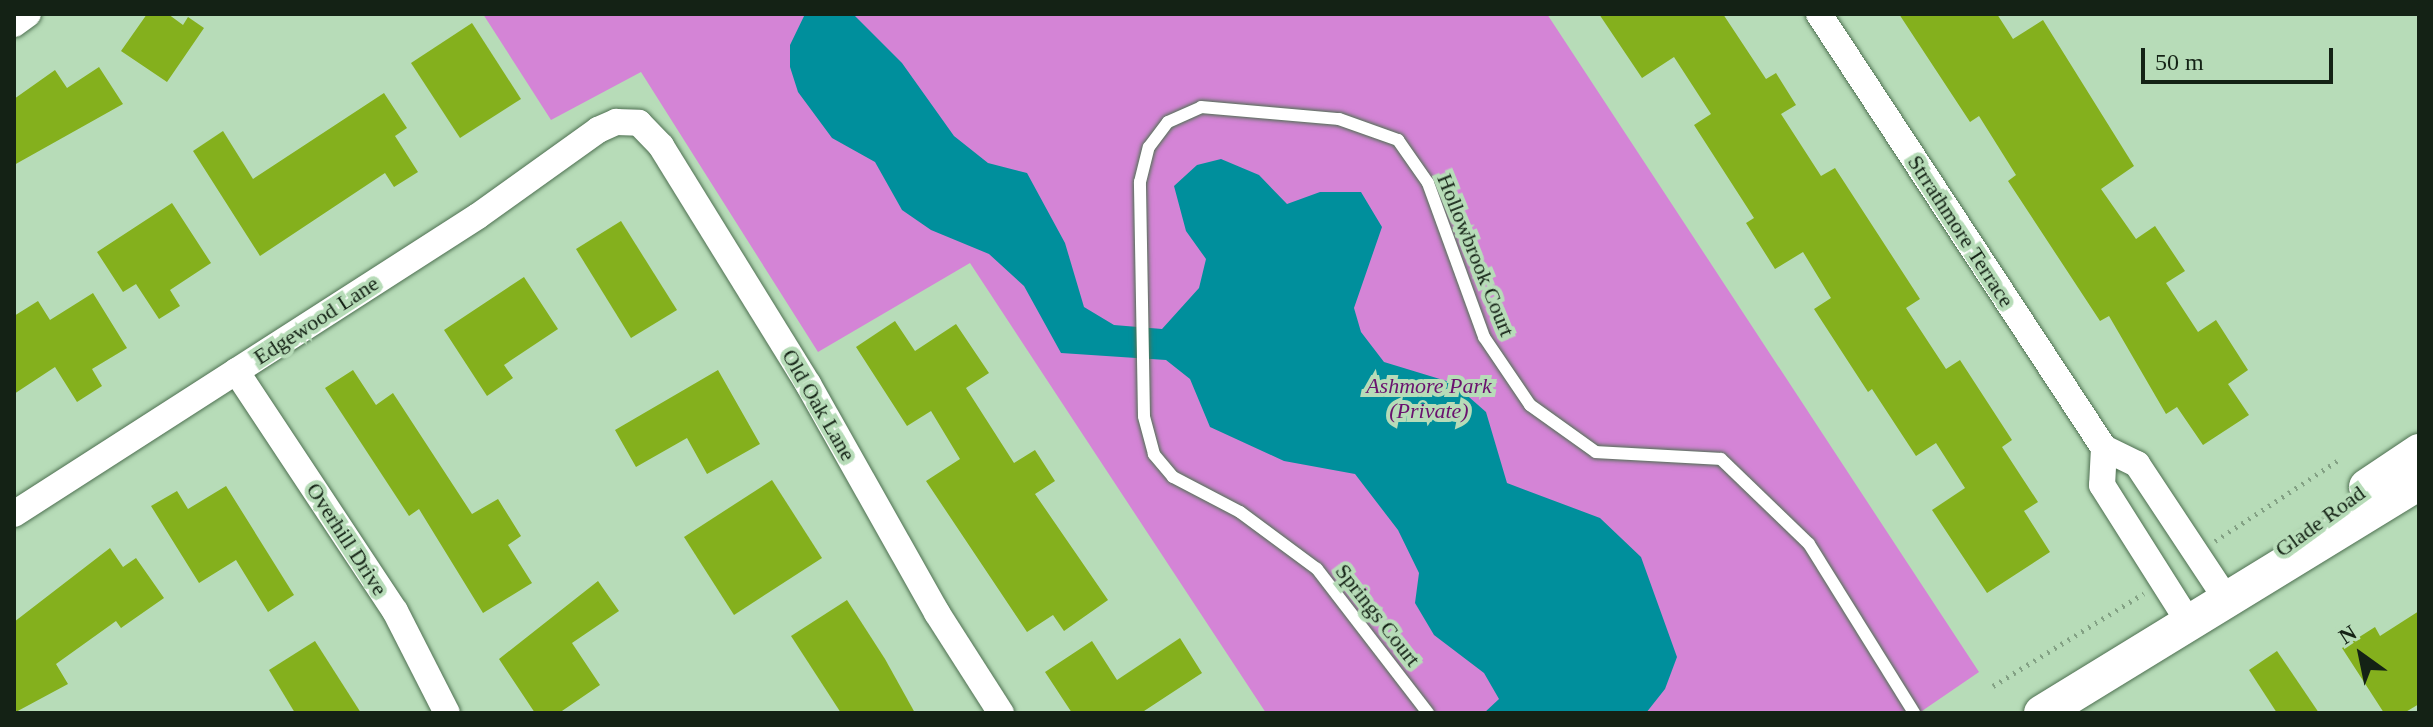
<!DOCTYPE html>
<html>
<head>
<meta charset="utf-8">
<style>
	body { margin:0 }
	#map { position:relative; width:2433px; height:727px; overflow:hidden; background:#b7dcb8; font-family:"Times New Roman",serif }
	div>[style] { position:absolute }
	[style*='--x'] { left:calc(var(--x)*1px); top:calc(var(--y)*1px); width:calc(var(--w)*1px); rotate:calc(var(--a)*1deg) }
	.green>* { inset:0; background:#d484d6 }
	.water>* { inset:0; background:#008f9c }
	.building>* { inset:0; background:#84b01d }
	.path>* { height:5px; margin-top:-2.5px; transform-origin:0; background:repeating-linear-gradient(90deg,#83a184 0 2px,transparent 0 8px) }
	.roads { filter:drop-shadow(0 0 2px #4e7051) drop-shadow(0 0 2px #4e7051) }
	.lane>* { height:12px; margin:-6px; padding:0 6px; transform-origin:6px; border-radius:6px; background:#fff }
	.street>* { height:26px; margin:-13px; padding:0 13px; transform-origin:13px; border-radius:13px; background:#fff }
	.secondary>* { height:36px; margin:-18px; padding:0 18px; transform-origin:18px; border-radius:18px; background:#fff }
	span { translate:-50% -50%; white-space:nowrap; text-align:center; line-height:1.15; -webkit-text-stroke:8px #b7dcb8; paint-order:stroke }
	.street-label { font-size:22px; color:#142215 }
	.park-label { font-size:22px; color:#6a116e; font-style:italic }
	.frame { position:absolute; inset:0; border:16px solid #142215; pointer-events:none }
	.north { position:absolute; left:2321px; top:615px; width:80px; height:80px; -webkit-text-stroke:6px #b7dcb8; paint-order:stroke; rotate:327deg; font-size:22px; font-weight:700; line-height:32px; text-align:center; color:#142215 }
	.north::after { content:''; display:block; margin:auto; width:28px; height:36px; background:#142215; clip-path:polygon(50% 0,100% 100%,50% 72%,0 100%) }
	.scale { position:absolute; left:2141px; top:48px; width:192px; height:36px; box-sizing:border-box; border:4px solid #142215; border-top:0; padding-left:10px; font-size:24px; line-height:28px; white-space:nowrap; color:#142215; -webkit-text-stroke:6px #b7dcb8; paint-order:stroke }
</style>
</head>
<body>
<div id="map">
	<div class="green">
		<div style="clip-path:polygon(483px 14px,1547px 14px,1979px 672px,1919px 713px,1266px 713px,970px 263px,818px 352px,641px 72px,551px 120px)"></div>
	</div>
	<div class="water">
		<div style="clip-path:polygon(805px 14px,853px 14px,902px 63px,954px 136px,988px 163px,1027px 173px,1065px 243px,1084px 307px,1114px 325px,1162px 329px,1199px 288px,1206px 259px,1186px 231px,1174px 186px,1197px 165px,1221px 159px,1259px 175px,1287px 204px,1320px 192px,1361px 192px,1382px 227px,1354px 308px,1361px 332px,1384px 362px,1453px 383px,1486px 412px,1507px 483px,1600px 518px,1641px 557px,1677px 657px,1665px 689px,1646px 713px,1484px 713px,1499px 699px,1484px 673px,1434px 635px,1415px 603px,1419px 573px,1398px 530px,1355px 474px,1284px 461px,1210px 427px,1190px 379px,1166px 360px,1061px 353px,1024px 286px,989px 254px,931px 230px,902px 210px,875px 162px,832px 138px,798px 92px,790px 67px,790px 45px)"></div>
	</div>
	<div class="building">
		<div style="clip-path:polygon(147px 14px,168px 14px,183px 25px,188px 17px,204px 28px,167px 82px,121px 51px)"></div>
		<div style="clip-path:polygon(1599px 14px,1723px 14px,1766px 79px,1776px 73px,1796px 105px,1781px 114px,1821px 176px,1835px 168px,1920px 299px,1906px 308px,1946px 369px,1960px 360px,2012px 440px,2002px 447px,2038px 502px,2024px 511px,2050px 552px,1987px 593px,1932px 510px,1965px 488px,1936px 443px,1916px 456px,1872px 389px,1868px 392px,1814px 309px,1831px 298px,1803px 252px,1775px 269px,1746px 223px,1754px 218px,1694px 125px,1711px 114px,1674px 57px,1642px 78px)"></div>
		<div style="clip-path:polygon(1899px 14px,1997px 14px,2013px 39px,2043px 20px,2134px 166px,2101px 189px,2136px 239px,2155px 226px,2185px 271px,2166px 283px,2198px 332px,2216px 320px,2248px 370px,2228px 384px,2249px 415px,2203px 445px,2177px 407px,2166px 414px,2109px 316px,2100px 321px,2008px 181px,2016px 175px,1979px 116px,1970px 122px)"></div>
		<div style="clip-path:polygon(472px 23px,521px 99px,460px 138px,411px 63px)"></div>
		<div style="clip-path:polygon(99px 67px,123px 104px,14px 165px,14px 99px,55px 70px,67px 88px)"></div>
		<div style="clip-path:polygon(384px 93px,407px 128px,395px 136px,418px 172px,394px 187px,385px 173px,260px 256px,193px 151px,223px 131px,253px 179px)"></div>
		<div style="clip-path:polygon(172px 203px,211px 263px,170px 290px,180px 306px,159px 319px,136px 284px,123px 292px,97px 252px)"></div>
		<div style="clip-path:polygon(621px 221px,677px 310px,631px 338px,576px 249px)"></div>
		<div style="clip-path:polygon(524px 277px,558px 329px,504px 365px,513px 378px,487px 396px,444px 330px)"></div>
		<div style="clip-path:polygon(93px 293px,127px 348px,92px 369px,102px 386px,77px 402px,55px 367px,14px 394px,14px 316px,38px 301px,50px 320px)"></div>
		<div style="clip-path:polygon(895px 321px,915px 351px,956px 324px,989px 373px,966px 388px,1014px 463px,1035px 450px,1055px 481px,1035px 494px,1108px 600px,1064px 631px,1053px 615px,1027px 632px,926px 481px,960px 459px,931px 411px,907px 426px,856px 347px)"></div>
		<div style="clip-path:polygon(353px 370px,376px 405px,393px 393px,472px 514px,498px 499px,521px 536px,508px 545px,532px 583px,483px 613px,419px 509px,409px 516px,325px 388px)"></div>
		<div style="clip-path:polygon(718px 370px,760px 444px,707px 474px,687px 438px,636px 467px,615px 430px)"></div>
		<div style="clip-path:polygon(772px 480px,822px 558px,734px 615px,684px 537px)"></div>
		<div style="clip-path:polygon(226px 486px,294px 595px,268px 612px,236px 560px,199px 583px,151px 506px,177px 491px,188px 509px)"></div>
		<div style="clip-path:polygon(110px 548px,123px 567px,136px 558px,164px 598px,121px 628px,116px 621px,56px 664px,68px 684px,14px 713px,14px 622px)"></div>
		<div style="clip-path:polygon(598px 581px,619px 611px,572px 643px,600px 685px,559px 713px,535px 713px,499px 659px)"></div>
		<div style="clip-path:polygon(847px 600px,885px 659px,915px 713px,841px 713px,791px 636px)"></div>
		<div style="clip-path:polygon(2419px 611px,2419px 704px,2404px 713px,2384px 713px,2342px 648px,2375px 627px,2380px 636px)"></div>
		<div style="clip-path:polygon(1180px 638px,1202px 673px,1141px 713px,1072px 713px,1045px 672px,1092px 641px,1117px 680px)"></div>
		<div style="clip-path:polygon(315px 641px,361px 713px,295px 713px,269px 670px)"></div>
		<div style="clip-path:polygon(2277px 651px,2319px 713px,2277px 713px,2249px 670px)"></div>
	</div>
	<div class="path">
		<div style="--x:2215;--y:541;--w:148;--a:-33.2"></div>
		<div style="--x:1993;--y:686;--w:177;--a:-31.6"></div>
	</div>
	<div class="roads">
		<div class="lane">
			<div style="--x:1428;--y:713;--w:182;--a:-127.6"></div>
			<div style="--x:1317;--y:569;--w:96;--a:-143.5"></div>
			<div style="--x:1240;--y:512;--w:76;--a:-152.4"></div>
			<div style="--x:1173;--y:477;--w:30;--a:-130"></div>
			<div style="--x:1154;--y:454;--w:39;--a:-105"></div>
			<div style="--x:1144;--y:416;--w:234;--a:-91"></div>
			<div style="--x:1140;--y:182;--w:36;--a:-76"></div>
			<div style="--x:1149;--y:147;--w:31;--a:-53"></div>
			<div style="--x:1168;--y:122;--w:36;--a:-24"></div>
			<div style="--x:1201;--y:107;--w:139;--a:5"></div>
			<div style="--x:1339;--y:119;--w:63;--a:19.6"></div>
			<div style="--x:1398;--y:140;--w:52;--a:55.1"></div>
			<div style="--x:1428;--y:183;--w:164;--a:70"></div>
			<div style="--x:1484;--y:337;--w:82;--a:55.9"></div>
			<div style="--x:1530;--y:405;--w:81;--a:35.5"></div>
			<div style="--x:1596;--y:452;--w:125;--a:3.2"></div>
			<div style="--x:1721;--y:459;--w:122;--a:44"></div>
			<div style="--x:1809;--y:544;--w:199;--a:58.1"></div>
		</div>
		<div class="street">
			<div style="--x:1819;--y:14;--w:519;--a:56.71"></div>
			<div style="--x:2104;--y:448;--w:37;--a:26"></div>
			<div style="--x:2137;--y:464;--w:159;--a:56.5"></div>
			<div style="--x:14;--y:24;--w:17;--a:-36"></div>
			<div style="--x:236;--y:371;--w:288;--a:56.5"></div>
			<div style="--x:395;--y:611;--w:114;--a:63"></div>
			<div style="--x:2104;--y:448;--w:37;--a:93"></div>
			<div style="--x:2102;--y:485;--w:161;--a:57.7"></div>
			<div style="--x:14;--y:514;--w:551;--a:-32.71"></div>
			<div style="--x:478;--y:216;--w:148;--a:-35.6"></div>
			<div style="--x:598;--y:130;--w:20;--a:-24"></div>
			<div style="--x:616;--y:122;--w:23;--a:2"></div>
			<div style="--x:639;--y:123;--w:32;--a:46"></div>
			<div style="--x:661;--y:146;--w:280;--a:58.3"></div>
			<div style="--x:808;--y:384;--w:263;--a:60.6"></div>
			<div style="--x:937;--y:613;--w:119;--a:57.4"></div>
		</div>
		<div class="secondary">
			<div style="--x:2367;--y:487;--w:63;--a:-33.9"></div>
			<div style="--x:2042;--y:713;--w:442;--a:-31.5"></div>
		</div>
	</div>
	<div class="street-label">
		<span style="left:1961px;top:231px;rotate:57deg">Strrathmore Terrace</span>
		<span style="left:1476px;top:255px;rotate:68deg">Hollowbrook Court</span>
		<span style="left:316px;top:320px;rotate:-33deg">Edgewood Lane</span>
		<span style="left:819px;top:405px;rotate:60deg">Old Oak Lane</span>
		<span style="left:2320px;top:521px;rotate:-36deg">Glade Road</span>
		<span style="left:347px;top:539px;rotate:57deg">Overhill Drive</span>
		<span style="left:1378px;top:615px;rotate:52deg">Springs Court</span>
	</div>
	<div class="park-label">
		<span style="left:1429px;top:398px">Ashmore Park<br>(Private)</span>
	</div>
	<div class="frame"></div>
	<div class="north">N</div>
	<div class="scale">50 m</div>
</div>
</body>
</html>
